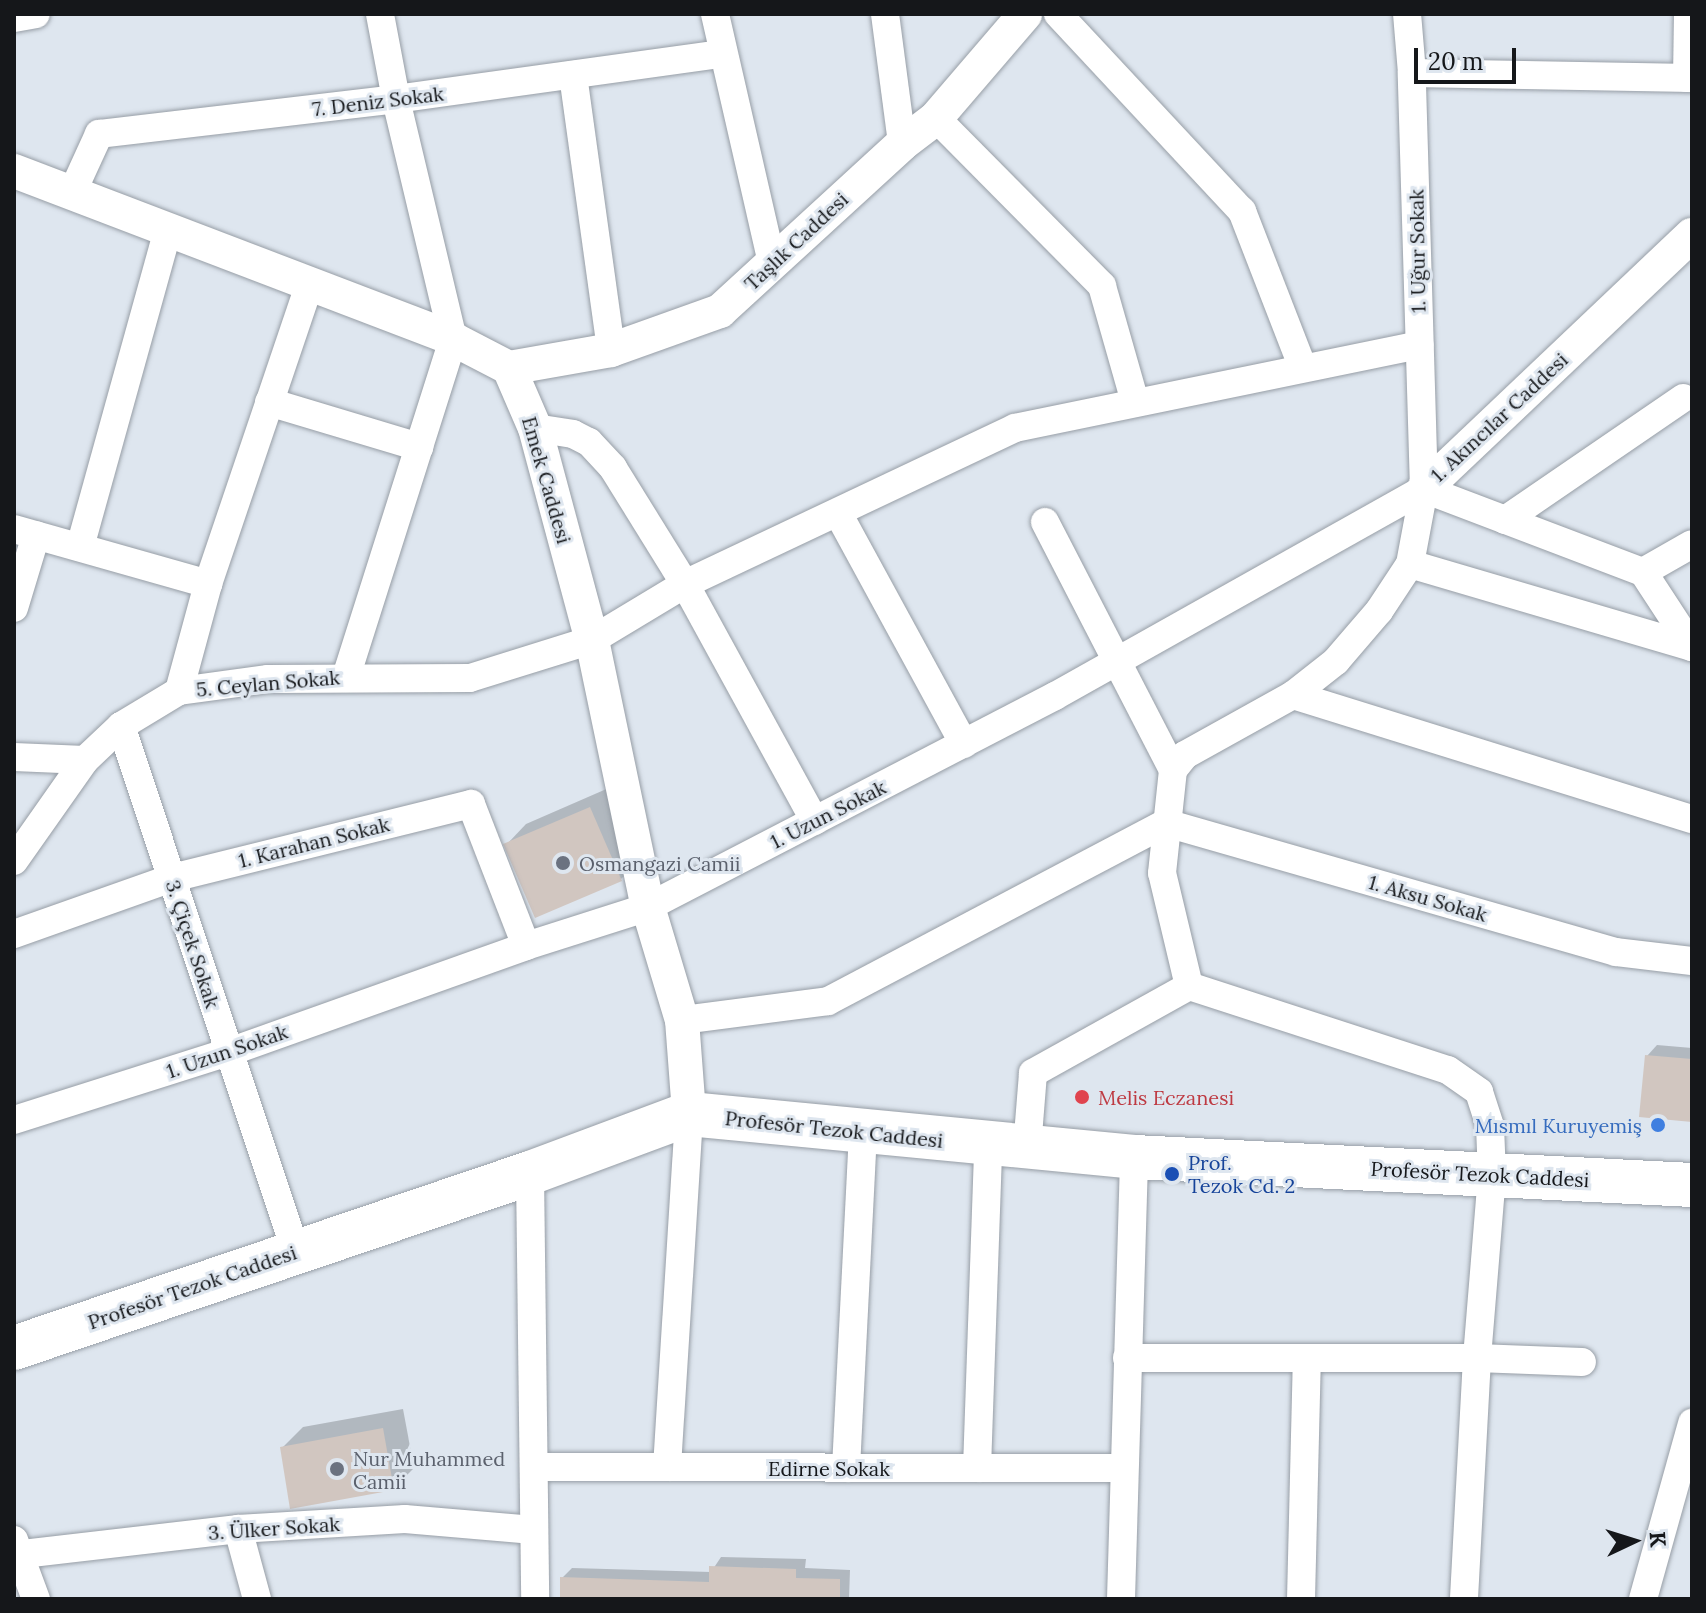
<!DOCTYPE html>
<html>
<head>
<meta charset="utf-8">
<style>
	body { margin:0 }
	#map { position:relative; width:1706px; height:1613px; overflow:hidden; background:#dee6ef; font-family:Lora,serif }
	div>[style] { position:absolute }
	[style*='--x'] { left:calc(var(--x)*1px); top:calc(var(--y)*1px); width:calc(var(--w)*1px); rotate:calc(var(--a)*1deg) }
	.shadow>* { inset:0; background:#0003 }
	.building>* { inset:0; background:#d1c6c0 }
	.roads { filter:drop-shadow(0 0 2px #979ea6) drop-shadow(0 0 2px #979ea6) }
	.minor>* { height:28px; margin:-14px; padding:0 14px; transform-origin:14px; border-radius:14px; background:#fff }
	.tertiary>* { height:34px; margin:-17px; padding:0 17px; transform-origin:17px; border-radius:17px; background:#fff }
	.primary>* { height:44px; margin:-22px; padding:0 22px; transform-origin:22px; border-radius:22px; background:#fff }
	.dots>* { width:22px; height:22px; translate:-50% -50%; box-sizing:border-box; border:4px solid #dee6ef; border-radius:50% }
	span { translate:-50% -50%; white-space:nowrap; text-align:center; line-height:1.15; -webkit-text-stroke:6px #dee6ef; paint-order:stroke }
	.street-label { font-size:20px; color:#15171a }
	.worship-label { font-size:20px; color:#5b616d }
	.left { translate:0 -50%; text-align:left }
	.health-label { font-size:20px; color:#be3a42 }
	.shop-label { font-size:20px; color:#366cbe }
	.right { translate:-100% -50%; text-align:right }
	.transit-label { font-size:20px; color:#164399 }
	.frame { position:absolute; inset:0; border:16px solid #15171a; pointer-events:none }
	.north { position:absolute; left:1594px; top:1501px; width:80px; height:80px; -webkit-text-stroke:6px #dee6ef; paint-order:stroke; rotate:86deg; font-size:22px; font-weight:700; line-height:32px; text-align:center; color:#15171a }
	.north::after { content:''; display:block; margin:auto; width:28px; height:36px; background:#15171a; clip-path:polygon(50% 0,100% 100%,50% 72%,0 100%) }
	.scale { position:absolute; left:1414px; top:48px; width:102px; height:36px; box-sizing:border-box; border:4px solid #15171a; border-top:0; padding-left:10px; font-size:24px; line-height:28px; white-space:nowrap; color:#15171a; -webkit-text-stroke:6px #dee6ef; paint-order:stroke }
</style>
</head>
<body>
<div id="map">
	<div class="shadow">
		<div style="clip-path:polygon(611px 787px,642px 858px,621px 879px,536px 916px,506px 845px,526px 824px)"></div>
		<div style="clip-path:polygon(1657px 1045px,1692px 1048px,1692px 1120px,1647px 1056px)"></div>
		<div style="clip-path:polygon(403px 1409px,414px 1468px,393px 1489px,282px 1448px,303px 1427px)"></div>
		<div style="clip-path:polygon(721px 1557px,806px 1559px,805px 1568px,850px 1570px,849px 1599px,562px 1599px,562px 1578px,572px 1568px,711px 1572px)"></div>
	</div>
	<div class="building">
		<div style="clip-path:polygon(590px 807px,622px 881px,535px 918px,503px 844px)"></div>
		<div style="clip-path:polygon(1645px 1055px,1692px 1059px,1692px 1122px,1639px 1117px)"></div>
		<div style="clip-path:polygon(383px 1428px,394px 1490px,290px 1509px,280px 1447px)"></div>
		<div style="clip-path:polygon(709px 1566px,796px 1569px,796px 1578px,840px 1579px,840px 1599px,560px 1599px,560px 1577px,709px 1582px)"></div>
	</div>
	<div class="roads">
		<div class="minor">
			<div style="--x:715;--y:14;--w:255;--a:77.1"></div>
			<div style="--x:885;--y:14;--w:131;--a:82.5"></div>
			<div style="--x:1058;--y:14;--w:270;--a:47"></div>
			<div style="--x:1242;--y:211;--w:168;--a:68.8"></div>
			<div style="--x:14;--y:18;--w:22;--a:-10"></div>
			<div style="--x:1412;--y:73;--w:280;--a:1"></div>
			<div style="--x:573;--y:75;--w:278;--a:82.1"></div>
			<div style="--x:1687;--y:78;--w:64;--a:-89.1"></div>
			<div style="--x:936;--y:118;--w:236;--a:45.3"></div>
			<div style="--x:1102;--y:286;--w:121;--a:74.1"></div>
			<div style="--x:72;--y:193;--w:65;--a:-65.4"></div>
			<div style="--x:99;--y:134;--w:299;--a:-6.7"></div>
			<div style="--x:396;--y:99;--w:328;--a:-7.9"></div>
			<div style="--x:269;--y:402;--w:157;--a:16.7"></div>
			<div style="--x:535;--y:428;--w:38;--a:9"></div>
			<div style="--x:573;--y:434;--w:18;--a:27"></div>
			<div style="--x:589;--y:442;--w:35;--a:47"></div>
			<div style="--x:613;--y:468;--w:137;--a:58.2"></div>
			<div style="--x:685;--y:584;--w:270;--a:61.3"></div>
			<div style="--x:1424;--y:489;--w:234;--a:20.8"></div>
			<div style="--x:1643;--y:572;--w:90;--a:56.8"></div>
			<div style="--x:838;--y:513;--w:263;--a:61.4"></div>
			<div style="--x:1505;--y:520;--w:216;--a:-34.4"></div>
			<div style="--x:1045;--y:522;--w:279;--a:62.7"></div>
			<div style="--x:14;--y:529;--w:202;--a:15.8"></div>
			<div style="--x:80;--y:547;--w:330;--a:-74.5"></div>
			<div style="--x:1410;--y:564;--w:294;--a:16.4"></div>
			<div style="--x:1643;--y:572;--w:56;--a:-29.7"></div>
			<div style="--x:14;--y:608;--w:76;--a:-73.2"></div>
			<div style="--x:346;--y:677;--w:355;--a:-72.4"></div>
			<div style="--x:453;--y:339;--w:247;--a:-103.4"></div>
			<div style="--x:396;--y:99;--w:86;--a:-100.7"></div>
			<div style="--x:179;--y:691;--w:111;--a:-74.8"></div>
			<div style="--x:208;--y:584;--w:316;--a:-71.3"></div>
			<div style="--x:1293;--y:695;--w:418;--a:17.3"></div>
			<div style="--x:121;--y:726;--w:554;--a:71.6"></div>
			<div style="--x:14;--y:757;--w:71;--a:2.4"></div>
			<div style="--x:1166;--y:823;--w:468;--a:16"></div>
			<div style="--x:1616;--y:952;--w:77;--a:6.8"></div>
			<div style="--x:14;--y:861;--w:123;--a:-54.9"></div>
			<div style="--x:85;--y:760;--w:50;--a:-43.4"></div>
			<div style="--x:121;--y:726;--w:68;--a:-31.1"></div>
			<div style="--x:179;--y:691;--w:90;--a:-7.7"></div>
			<div style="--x:268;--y:679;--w:202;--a:-0.3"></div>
			<div style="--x:470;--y:678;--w:128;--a:-17.3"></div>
			<div style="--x:592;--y:640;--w:109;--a:-31.1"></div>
			<div style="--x:685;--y:584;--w:365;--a:-25.3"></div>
			<div style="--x:1015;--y:428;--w:413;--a:-11.6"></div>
			<div style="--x:14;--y:934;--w:168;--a:-19.5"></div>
			<div style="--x:172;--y:878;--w:308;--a:-13.9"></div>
			<div style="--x:471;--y:804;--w:152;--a:68.8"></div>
			<div style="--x:1189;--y:986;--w:272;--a:18"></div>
			<div style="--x:1448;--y:1070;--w:38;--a:35"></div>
			<div style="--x:1479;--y:1092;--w:36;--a:72"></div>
			<div style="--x:1490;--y:1126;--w:49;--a:87.7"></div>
			<div style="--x:1492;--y:1175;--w:184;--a:94.7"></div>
			<div style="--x:1477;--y:1358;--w:241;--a:93.1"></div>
			<div style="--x:682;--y:1020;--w:147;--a:-7.4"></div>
			<div style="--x:828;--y:1001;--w:382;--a:-27.8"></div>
			<div style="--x:14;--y:1120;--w:225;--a:-17.6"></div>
			<div style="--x:229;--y:1052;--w:315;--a:-19.6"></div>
			<div style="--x:526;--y:946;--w:128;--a:-17.7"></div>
			<div style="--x:648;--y:907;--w:458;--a:-27.4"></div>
			<div style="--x:1055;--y:696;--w:423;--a:-29.3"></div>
			<div style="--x:1027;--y:1148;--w:75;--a:-85.4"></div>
			<div style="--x:1033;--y:1073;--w:179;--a:-29.1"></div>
			<div style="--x:1189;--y:986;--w:116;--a:-103.4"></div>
			<div style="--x:1162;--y:873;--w:104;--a:-83.9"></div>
			<div style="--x:1173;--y:770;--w:19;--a:-51"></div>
			<div style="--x:1185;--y:755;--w:124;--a:-29.1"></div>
			<div style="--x:1293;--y:695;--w:55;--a:-38.3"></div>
			<div style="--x:1336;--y:661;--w:66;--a:-49.3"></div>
			<div style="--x:1379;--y:611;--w:56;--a:-56.6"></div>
			<div style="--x:1410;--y:564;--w:76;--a:-79.4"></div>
			<div style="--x:1424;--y:489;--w:416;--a:-91.7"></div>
			<div style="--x:1412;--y:73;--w:59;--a:-94.8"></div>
			<div style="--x:530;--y:1173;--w:426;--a:89.3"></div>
			<div style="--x:1127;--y:1358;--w:350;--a:0"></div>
			<div style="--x:1477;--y:1358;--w:105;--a:2.2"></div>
			<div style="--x:534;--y:1467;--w:590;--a:0.1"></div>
			<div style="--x:667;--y:1467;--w:354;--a:-86.4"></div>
			<div style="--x:846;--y:1468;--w:337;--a:-87.1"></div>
			<div style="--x:977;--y:1468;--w:323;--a:-88"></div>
			<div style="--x:238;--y:1529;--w:73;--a:74.8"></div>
			<div style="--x:14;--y:1540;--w:63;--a:69.6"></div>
			<div style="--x:14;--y:1555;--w:226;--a:-6.6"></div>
			<div style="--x:238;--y:1529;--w:167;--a:-3.4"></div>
			<div style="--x:405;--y:1519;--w:129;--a:4.9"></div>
			<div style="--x:1121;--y:1599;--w:442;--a:-88.3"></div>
			<div style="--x:1301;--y:1599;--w:240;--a:-88.6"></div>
			<div style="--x:1643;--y:1599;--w:183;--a:-74.4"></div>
		</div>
		<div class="tertiary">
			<div style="--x:14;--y:171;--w:470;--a:20.9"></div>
			<div style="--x:453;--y:339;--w:63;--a:27.4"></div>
			<div style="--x:509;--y:368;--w:65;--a:66.6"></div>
			<div style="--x:535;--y:428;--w:220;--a:75"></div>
			<div style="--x:592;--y:640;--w:273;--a:78.2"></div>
			<div style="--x:648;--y:907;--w:118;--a:73.3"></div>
			<div style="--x:682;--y:1020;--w:94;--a:85.7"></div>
			<div style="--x:509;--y:368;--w:104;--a:-10"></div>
			<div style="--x:611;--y:350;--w:116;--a:-19.7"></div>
			<div style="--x:720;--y:311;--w:247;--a:-42.5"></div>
			<div style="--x:902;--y:144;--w:43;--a:-37.4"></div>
			<div style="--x:936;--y:118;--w:137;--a:-49.4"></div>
			<div style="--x:1424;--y:489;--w:369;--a:-43.5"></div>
		</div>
		<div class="primary">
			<div style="--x:14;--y:1348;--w:545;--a:-18.73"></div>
			<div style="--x:530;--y:1173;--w:170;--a:-20.4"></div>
			<div style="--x:689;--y:1114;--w:447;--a:5.5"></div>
			<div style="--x:1134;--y:1157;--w:559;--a:2.87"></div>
		</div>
	</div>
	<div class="dots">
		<div style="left:563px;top:863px;background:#6b7280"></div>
		<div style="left:1082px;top:1097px;background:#e0444e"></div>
		<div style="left:1658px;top:1125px;background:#3f7fe0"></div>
		<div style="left:1172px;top:1174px;background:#1a4fb4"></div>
		<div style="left:337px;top:1469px;background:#6b7280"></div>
	</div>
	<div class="street-label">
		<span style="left:378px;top:101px;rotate:-7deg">7. Deniz Sokak</span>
		<span style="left:796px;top:241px;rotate:-43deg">Taşlık Caddesi</span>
		<span style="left:1417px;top:251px;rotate:-91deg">1. Uğur Sokak</span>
		<span style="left:1499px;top:417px;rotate:-43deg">1. Akıncılar Caddesi</span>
		<span style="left:547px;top:480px;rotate:74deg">Emek Caddesi</span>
		<span style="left:268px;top:683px;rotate:-5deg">5. Ceylan Sokak</span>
		<span style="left:828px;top:814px;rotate:-27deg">1. Uzun Sokak</span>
		<span style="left:314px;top:842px;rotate:-14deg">1. Karahan Sokak</span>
		<span style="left:1428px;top:898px;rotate:16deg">1. Aksu Sokak</span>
		<span style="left:193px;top:944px;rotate:72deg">3. Çiçek Sokak</span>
		<span style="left:227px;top:1051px;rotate:-19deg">1. Uzun Sokak</span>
		<span style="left:834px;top:1129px;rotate:6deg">Profesör Tezok Caddesi</span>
		<span style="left:1480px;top:1174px;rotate:3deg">Profesör Tezok Caddesi</span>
		<span style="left:192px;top:1287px;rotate:-19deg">Profesör Tezok Caddesi</span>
		<span style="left:829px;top:1468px">Edirne Sokak</span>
		<span style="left:274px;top:1528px;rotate:-4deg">3. Ülker Sokak</span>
	</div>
	<div class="worship-label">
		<span class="left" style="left:579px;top:863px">Osmangazi Camii</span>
		<span class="left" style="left:353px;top:1470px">Nur Muhammed<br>Camii</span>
	</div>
	<div class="health-label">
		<span class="left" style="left:1098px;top:1097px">Melis Eczanesi</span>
	</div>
	<div class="shop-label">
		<span class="right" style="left:1642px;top:1125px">Mısmıl Kuruyemiş</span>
	</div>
	<div class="transit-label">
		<span class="left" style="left:1188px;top:1174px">Prof.<br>Tezok Cd. 2</span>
	</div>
	<div class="frame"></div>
	<div class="north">K</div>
	<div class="scale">20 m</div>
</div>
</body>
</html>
